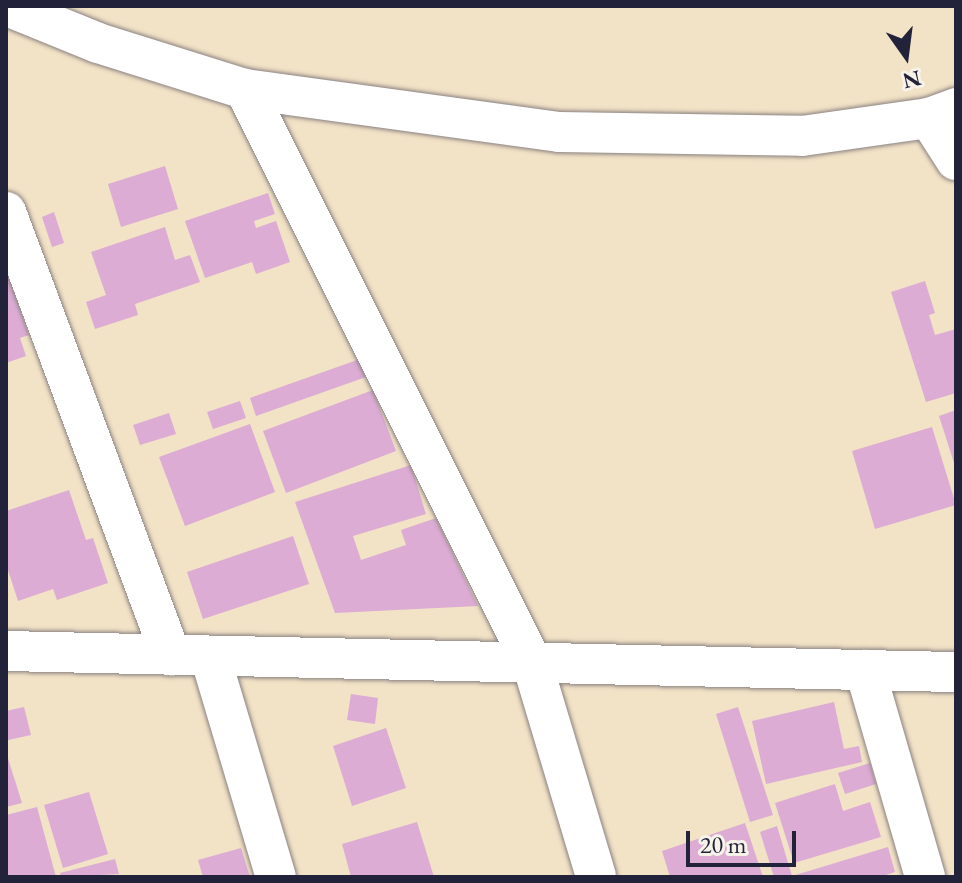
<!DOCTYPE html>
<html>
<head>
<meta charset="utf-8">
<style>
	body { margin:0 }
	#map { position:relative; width:962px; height:883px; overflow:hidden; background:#f2e2c6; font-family:"EB Garamond",serif }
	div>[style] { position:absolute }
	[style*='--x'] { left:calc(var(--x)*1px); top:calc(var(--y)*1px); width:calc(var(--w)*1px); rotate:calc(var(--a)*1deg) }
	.building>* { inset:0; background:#dcacd5 }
	.roads { filter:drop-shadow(0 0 2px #8a8280) drop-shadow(0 0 2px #8a8280) }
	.street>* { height:40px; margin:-20px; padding:0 20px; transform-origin:20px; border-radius:20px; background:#fff }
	span { translate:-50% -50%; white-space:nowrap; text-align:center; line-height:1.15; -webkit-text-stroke:7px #f7f3e8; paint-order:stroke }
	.frame { position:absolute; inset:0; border:8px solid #22223b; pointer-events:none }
	.north { position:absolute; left:866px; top:16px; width:80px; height:80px; -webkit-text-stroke:6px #f7f3e8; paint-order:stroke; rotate:166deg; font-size:22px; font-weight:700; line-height:32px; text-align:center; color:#22223b }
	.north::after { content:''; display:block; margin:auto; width:28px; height:36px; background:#22223b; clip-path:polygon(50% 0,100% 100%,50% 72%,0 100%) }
	.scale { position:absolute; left:686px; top:831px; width:110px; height:36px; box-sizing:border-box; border:4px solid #22223b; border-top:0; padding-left:10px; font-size:24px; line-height:28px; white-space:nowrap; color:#22223b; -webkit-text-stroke:6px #f7f3e8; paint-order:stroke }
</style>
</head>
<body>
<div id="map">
	<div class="building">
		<div style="clip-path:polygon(165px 166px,178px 209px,121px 227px,108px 184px)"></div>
		<div style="clip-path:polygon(268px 193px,275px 214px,254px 221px,256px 228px,276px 221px,290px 262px,256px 274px,252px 262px,205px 278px,185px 221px)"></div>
		<div style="clip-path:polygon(54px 212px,64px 243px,52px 247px,42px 217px)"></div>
		<div style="clip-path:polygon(165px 227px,175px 260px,190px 255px,200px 282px,135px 304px,138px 315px,95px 329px,86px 302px,106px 295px,91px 252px)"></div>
		<div style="clip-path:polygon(6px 268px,29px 335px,20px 338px,26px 356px,6px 363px)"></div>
		<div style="clip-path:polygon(925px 281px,935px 313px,929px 315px,935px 335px,956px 329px,956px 393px,926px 402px,891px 292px)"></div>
		<div style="clip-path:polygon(360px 359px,366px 377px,256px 416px,250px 398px)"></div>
		<div style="clip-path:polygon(373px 390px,396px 451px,286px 493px,263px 431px)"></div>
		<div style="clip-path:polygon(240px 401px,246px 418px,213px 429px,207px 412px)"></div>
		<div style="clip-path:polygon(956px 410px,956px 466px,955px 466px,939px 416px)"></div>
		<div style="clip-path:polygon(169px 413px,176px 434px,140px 445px,133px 425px)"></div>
		<div style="clip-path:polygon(250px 424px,275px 492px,185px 526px,159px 457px)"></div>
		<div style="clip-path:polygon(932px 427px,956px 505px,875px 529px,852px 451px)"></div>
		<div style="clip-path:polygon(411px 465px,426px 514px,353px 536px,361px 560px,406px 545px,401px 530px,436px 518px,478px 606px,335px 613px,295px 502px)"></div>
		<div style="clip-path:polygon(69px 490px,86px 540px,93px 538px,108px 583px,57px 600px,53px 589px,18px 601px,6px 564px,6px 511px)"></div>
		<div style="clip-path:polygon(293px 536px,309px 584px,203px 619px,187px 572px)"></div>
		<div style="clip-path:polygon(351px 694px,378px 698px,375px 724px,347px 720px)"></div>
		<div style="clip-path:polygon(834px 702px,844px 749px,859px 746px,862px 762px,766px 784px,752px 721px)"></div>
		<div style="clip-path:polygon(24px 707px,31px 735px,8px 740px,6px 711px)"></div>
		<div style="clip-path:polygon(738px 707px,773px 815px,750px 822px,716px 714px)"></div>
		<div style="clip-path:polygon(386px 728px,406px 788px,352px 806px,333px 746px)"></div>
		<div style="clip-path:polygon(6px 752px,22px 803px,6px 807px)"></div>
		<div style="clip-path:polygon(870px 763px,876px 784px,845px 794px,838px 773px)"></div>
		<div style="clip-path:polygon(835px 784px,843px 811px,870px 802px,881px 837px,794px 863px,775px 803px)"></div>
		<div style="clip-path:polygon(89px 792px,108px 854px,63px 868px,44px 805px)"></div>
		<div style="clip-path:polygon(37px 807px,56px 877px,6px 877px,6px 815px)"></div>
		<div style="clip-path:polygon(417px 822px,434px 877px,351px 877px,342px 844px)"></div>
		<div style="clip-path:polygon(745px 823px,763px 877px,670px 877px,662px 851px)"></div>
		<div style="clip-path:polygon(777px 826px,792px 876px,888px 847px,895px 872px,880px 877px,774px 877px,760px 832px)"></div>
		<div style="clip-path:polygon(241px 848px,250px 877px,203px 877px,198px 860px)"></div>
		<div style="clip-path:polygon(115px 859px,119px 874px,61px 877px,60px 873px)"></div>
	</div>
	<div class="roads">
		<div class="street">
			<div style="--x:7;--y:6;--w:98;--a:22.1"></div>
			<div style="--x:98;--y:43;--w:154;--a:17.4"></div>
			<div style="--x:245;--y:89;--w:317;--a:7.8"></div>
			<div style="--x:559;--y:132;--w:243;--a:0.9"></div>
			<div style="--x:802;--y:136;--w:128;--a:-8.1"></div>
			<div style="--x:929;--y:118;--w:29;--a:-20"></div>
			<div style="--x:245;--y:89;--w:642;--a:63.43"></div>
			<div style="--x:532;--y:663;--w:223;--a:73.3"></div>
			<div style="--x:929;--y:118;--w:50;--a:57.3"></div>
			<div style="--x:6;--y:212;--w:473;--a:69.6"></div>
			<div style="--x:6;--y:651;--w:950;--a:1.27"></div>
			<div style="--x:210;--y:656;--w:231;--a:73.4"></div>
			<div style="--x:865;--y:670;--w:216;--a:73.8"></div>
		</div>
	</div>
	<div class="frame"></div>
	<div class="north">N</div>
	<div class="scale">20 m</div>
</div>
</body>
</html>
